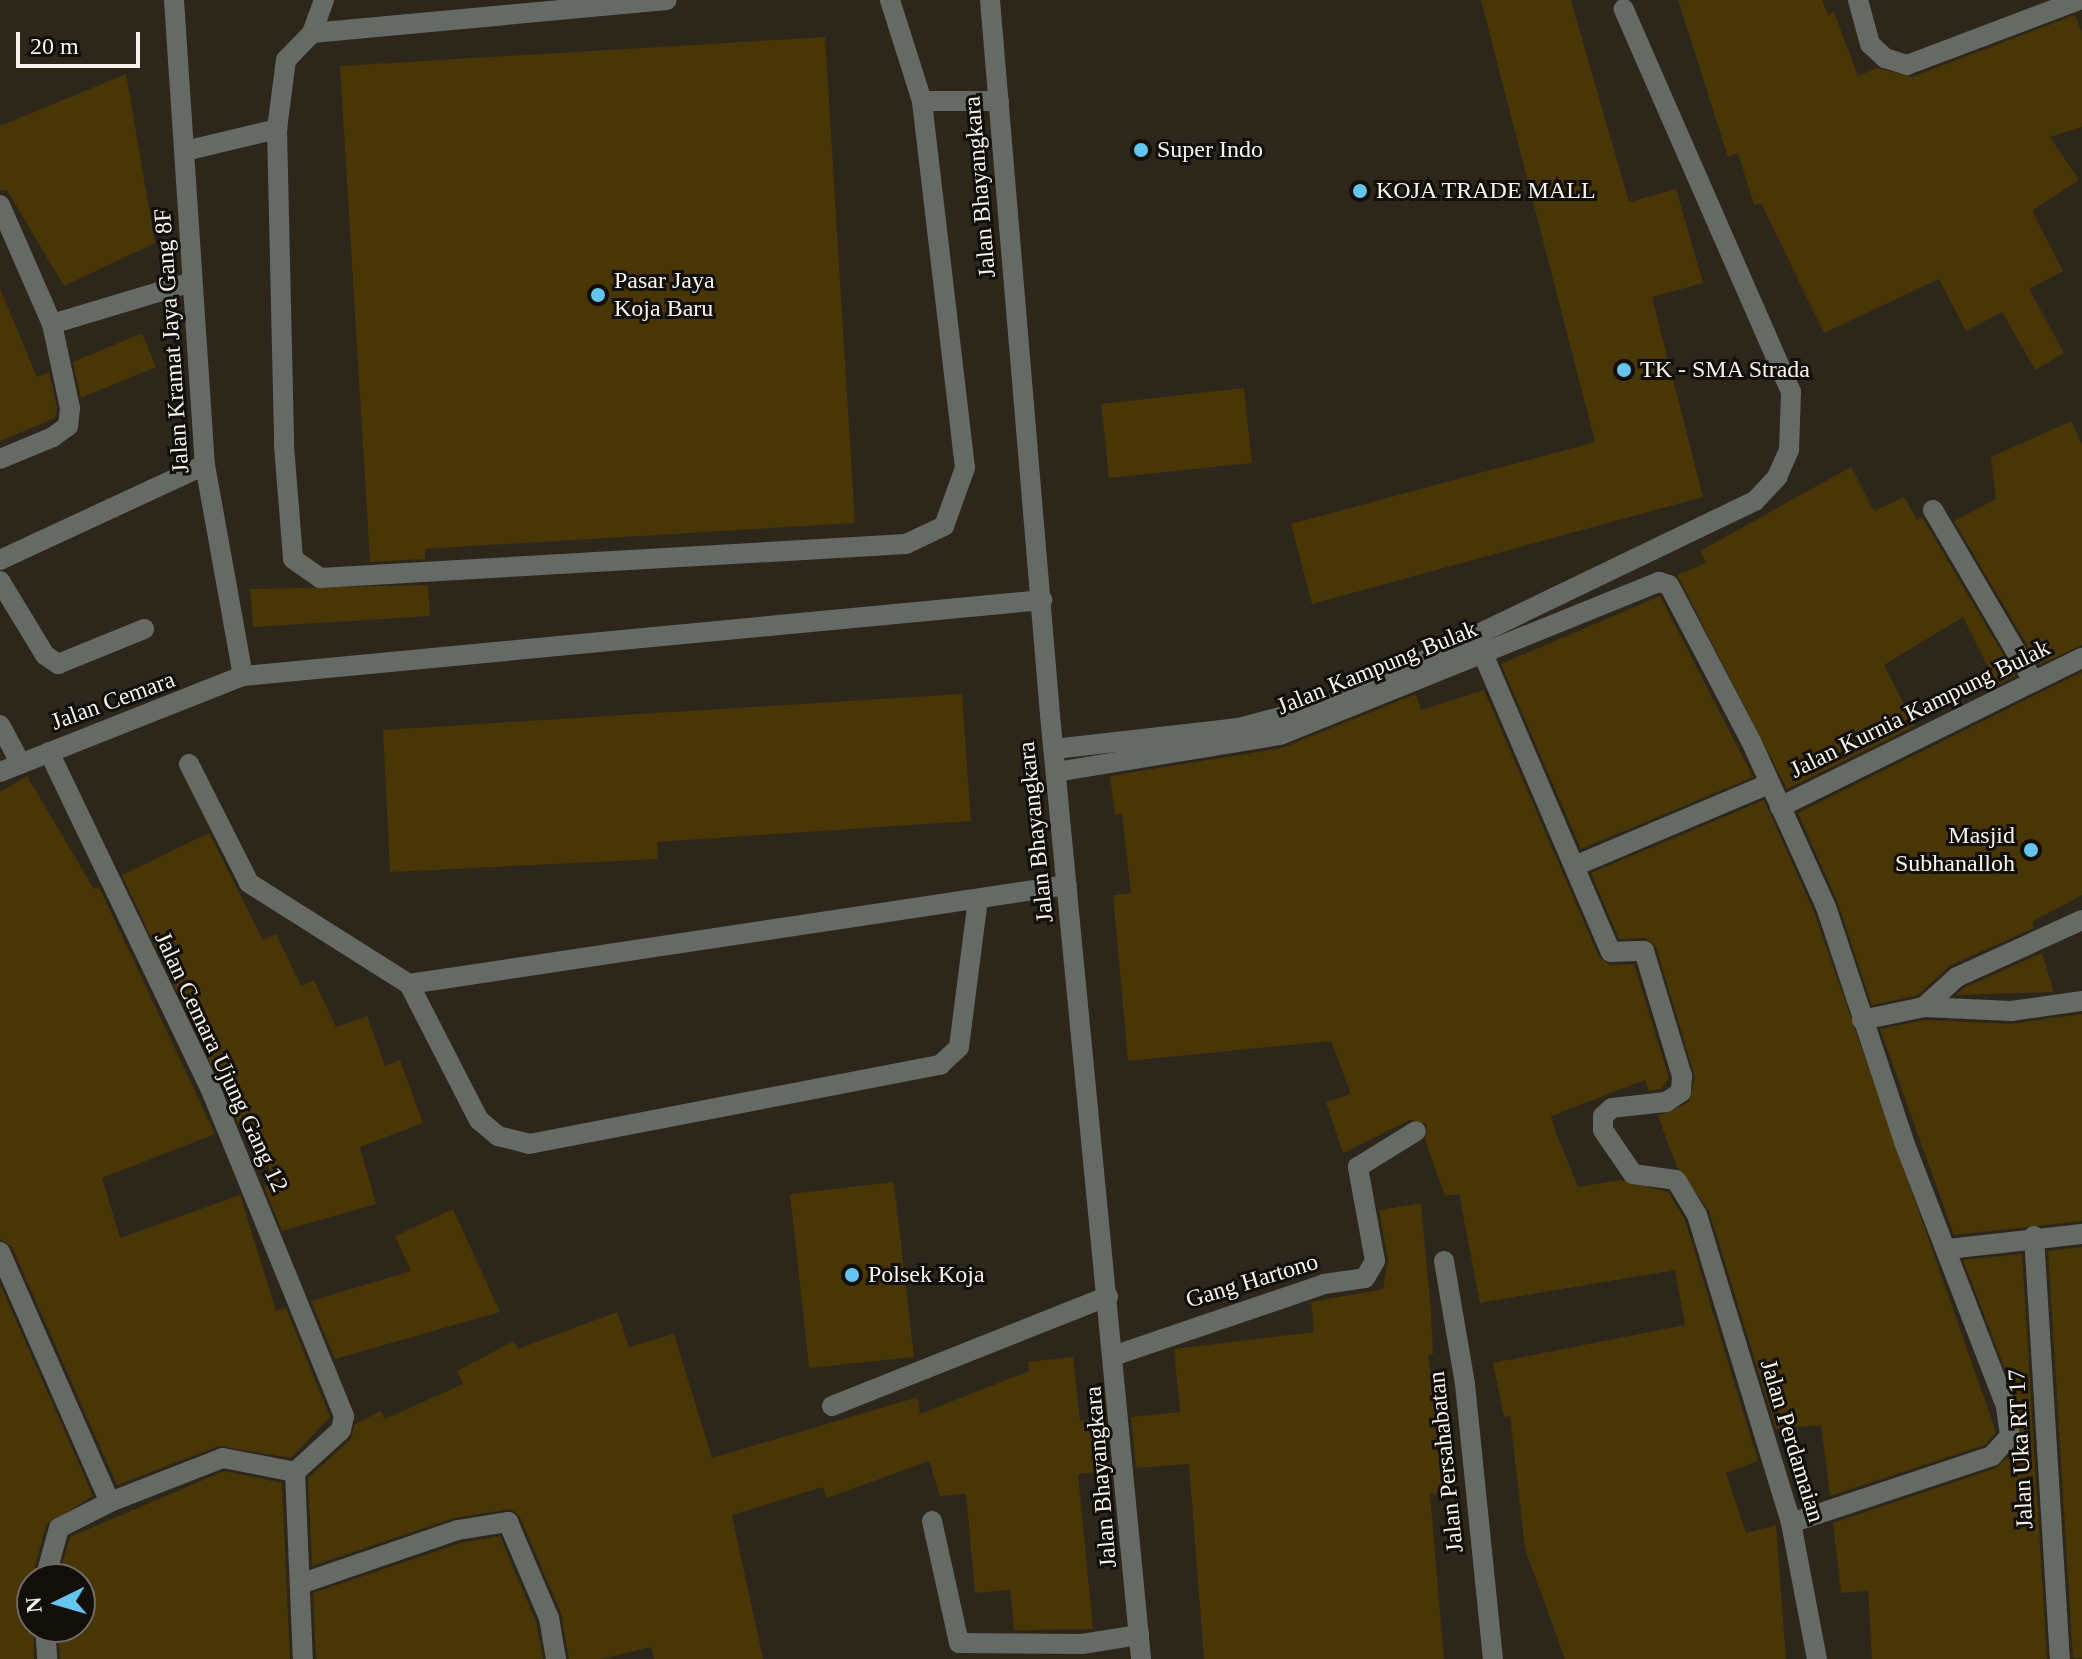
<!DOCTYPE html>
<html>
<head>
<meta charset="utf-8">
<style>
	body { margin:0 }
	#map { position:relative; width:2082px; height:1659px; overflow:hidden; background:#2c261b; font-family:Georgia,serif }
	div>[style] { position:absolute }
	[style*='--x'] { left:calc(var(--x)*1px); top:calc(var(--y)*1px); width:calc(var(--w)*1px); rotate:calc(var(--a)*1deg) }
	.building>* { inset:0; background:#493607 }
	.minor>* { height:20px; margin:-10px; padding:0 10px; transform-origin:10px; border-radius:10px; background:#656a64 }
	.dots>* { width:22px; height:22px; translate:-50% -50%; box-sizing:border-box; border:4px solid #120f0a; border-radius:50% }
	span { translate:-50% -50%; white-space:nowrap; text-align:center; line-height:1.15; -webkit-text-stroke:6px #120f0a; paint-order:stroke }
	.poi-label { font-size:24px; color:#f7f3ec }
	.left { translate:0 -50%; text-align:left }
	.right { translate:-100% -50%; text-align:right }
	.street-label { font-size:24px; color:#f7f3ec }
	.north { position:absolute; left:16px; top:1563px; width:80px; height:80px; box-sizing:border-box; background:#120f0a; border:2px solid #6e6a64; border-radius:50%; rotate:265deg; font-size:22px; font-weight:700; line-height:32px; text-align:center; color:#f7f3ec }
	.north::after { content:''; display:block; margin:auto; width:28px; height:36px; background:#64c5ee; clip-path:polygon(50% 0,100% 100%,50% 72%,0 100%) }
	.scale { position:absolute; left:16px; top:32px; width:124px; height:36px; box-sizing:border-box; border:4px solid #f7f3ec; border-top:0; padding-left:10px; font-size:24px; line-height:28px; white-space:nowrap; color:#f7f3ec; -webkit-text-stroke:6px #120f0a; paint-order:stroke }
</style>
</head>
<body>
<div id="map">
	<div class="building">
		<div style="clip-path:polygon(1481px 0,1571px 0,1629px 202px,1676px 189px,1703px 283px,1652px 297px,1703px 497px,1312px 604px,1291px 524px,1595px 442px)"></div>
		<div style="clip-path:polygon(1678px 0,1822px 0,1828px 15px,1834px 12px,1858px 76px,1877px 68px,1912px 77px,2075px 15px,2082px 33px,2082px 127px,2050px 137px,2079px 180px,2032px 211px,2063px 271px,2029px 289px,2064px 353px,2035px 370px,2002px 312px,1966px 331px,1939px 279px,1824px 333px,1761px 203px,1754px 205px,1738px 153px,1728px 157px)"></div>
		<div style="clip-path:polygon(825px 37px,855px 523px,425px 549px,425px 559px,370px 562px,340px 66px)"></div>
		<div style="clip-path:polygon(126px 74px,155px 243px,64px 286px,7px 190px,0 190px,0 126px)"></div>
		<div style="clip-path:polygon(0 289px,37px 377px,49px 372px,57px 408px,55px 418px,0 441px)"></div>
		<div style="clip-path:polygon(142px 333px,156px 367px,81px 398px,73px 362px)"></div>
		<div style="clip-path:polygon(1244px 388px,1252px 463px,1109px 478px,1101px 404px)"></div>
		<div style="clip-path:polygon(2071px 421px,2082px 444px,2082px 645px,2039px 665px,1954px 521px,1996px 499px,1991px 457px)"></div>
		<div style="clip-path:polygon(1851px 467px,1874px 511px,1904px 497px,1917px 520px,1922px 517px,2016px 676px,1997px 685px,1963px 617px,1884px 665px,1915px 726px,1787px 789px,1677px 575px,1706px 563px,1700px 551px)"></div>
		<div style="clip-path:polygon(428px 585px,430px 616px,253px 627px,250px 589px)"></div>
		<div style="clip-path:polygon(1660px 596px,1753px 777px,1581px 849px,1501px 664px)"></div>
		<div style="clip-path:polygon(2082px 672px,2082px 895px,2032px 922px,2034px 928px,1951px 965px,1918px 995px,1872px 1005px,1838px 903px,1798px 813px)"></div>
		<div style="clip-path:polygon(1484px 690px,1599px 957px,1610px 965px,1634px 964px,1669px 1078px,1661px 1089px,1649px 1091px,1645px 1080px,1551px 1116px,1556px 1133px,1578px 1187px,1621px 1180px,1668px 1192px,1685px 1220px,1758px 1461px,1726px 1473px,1746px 1533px,1776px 1525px,1786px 1659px,1565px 1659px,1525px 1549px,1510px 1416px,1504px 1417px,1493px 1363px,1685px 1325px,1675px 1270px,1480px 1303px,1459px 1194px,1445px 1196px,1425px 1140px,1427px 1124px,1410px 1120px,1343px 1153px,1326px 1102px,1351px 1094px,1331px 1041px,1128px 1061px,1113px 895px,1131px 893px,1122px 814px,1115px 815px,1110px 776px,1282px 748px,1416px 694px,1421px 710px)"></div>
		<div style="clip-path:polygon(962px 694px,971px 821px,657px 842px,658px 859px,390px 872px,383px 730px)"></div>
		<div style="clip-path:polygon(27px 776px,94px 889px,99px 887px,215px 1134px,102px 1178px,120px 1238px,240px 1195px,276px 1311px,286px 1308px,330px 1417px,291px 1458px,219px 1446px,117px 1485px,12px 1247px,0 1239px,0 792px)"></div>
		<div style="clip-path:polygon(1764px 800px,1814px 912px,1996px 1432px,1985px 1445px,1830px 1496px,1821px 1425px,1776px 1429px,1709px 1211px,1677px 1167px,1658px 1116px,1689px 1102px,1695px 1077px,1656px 947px,1645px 938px,1619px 939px,1591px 873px)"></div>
		<div style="clip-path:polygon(209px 833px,263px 940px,276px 934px,301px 986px,314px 980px,336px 1027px,367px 1016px,385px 1066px,400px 1060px,423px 1123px,360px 1147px,376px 1204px,282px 1231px,264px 1186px,275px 1183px,249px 1121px,239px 1125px,122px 875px)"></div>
		<div style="clip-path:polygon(2042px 953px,2054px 992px,1956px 995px,1964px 988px)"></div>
		<div style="clip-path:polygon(2082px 1014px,2082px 1221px,1954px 1235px,1880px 1029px,1925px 1020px,2011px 1024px)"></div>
		<div style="clip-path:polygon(894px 1182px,914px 1357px,809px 1368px,790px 1194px)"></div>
		<div style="clip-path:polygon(1421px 1203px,1431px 1311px,1433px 1354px,1428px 1355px,1447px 1493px,1430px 1494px,1444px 1659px,1204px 1659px,1189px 1464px,1136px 1468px,1131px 1417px,1180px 1412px,1174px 1349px,1314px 1332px,1311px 1302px,1383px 1289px,1388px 1259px,1379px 1210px)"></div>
		<div style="clip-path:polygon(453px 1209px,500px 1312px,335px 1359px,311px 1301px,411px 1271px,395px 1236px)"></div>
		<div style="clip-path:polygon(2082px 1247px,2082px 1658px,2073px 1658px,2048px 1251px)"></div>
		<div style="clip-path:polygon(2022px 1254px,2047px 1659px,1872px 1659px,1868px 1591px,1841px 1593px,1833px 1523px,1996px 1468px,2020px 1445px,2018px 1403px,1963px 1260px)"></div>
		<div style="clip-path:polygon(0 1284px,93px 1496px,46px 1525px,32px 1579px,34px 1659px,0 1659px)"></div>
		<div style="clip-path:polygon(617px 1312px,629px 1347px,674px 1334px,712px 1458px,918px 1397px,920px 1414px,1029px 1371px,1028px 1362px,1073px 1357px,1080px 1421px,1105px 1419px,1110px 1471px,1078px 1474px,1093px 1629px,1014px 1630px,1010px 1590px,975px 1593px,966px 1494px,940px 1496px,929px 1461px,827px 1498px,823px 1487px,732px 1515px,763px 1659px,654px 1659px,651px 1647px,601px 1659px,569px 1659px,561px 1613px,520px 1517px,511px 1509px,454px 1518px,312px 1566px,308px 1478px,350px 1440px,355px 1424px,381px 1411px,385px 1419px,463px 1384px,457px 1371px,514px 1341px,518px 1349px)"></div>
		<div style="clip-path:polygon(224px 1471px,282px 1483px,290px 1659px,60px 1659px,58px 1627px,80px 1627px,80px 1579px,58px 1579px,70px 1537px)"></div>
		<div style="clip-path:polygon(500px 1536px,536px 1622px,543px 1659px,316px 1659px,313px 1593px,461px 1543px)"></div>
	</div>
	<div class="minor">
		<div style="--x:174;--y:0;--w:466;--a:86.2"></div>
		<div style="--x:205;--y:465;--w:214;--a:79.8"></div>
		<div style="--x:990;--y:0;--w:718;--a:85.2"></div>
		<div style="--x:1050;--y:715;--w:948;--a:84.49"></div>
		<div style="--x:1858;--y:0;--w:46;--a:74.7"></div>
		<div style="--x:1870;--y:44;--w:21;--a:43"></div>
		<div style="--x:1885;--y:58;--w:23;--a:18"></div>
		<div style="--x:1907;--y:65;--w:184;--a:-20.7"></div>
		<div style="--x:312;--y:33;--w:356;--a:-5.3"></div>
		<div style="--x:922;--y:101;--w:77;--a:0"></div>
		<div style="--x:277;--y:129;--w:317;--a:88.7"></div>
		<div style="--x:284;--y:446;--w:113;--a:85.4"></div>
		<div style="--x:293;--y:559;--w:33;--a:35"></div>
		<div style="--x:320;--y:578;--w:587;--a:-3.32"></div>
		<div style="--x:906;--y:544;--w:42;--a:-25.3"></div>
		<div style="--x:944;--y:526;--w:62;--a:-70.1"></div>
		<div style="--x:965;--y:468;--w:370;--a:-96.7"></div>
		<div style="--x:922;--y:101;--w:106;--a:-107.6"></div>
		<div style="--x:185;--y:151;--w:95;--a:-13.4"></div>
		<div style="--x:277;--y:129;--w:70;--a:-82.6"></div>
		<div style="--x:286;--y:60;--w:37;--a:-46"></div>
		<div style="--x:312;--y:33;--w:35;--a:-70"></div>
		<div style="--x:0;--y:205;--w:130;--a:66.4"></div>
		<div style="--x:52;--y:324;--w:86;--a:77.9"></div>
		<div style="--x:70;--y:408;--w:18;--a:96"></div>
		<div style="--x:68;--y:426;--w:19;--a:144"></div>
		<div style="--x:53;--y:437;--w:57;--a:157.5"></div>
		<div style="--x:52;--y:324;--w:146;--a:-16.7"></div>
		<div style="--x:1933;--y:510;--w:199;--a:59.6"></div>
		<div style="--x:0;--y:560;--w:226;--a:-24.9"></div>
		<div style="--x:0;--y:581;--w:87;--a:58.7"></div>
		<div style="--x:45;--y:655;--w:16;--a:35"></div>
		<div style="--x:58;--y:664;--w:93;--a:-22.1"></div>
		<div style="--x:1483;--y:654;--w:324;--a:66.8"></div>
		<div style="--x:1611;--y:952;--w:33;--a:-2"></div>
		<div style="--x:1644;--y:951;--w:131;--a:73.1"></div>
		<div style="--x:1682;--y:1076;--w:16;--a:94"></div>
		<div style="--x:1681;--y:1092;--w:18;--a:146"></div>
		<div style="--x:1666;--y:1102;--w:54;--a:173.7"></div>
		<div style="--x:1612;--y:1108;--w:12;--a:138"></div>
		<div style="--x:1603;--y:1116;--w:14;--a:90"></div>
		<div style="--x:1603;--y:1130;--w:53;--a:55.7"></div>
		<div style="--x:1633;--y:1174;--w:43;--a:7.9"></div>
		<div style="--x:1676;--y:1180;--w:41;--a:59"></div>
		<div style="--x:1697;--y:1215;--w:322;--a:73"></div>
		<div style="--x:1791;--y:1523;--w:138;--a:79.2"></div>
		<div style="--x:0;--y:725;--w:44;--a:61.7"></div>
		<div style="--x:1054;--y:749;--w:186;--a:-6.5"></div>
		<div style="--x:1239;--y:728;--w:101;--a:-14.9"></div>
		<div style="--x:1337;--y:702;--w:464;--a:-25.7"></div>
		<div style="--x:1755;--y:501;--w:33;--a:-47"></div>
		<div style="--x:1777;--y:477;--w:30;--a:-66"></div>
		<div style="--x:1789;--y:450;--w:58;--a:-88"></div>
		<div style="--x:1791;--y:392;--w:418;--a:-113.6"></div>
		<div style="--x:49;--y:752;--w:380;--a:64.4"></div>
		<div style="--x:213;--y:1095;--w:347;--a:67.8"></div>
		<div style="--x:344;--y:1416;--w:14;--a:102"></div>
		<div style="--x:341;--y:1430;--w:62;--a:137.6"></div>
		<div style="--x:295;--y:1472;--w:187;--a:87.6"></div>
		<div style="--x:189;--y:764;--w:133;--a:63.2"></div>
		<div style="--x:249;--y:883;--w:189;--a:32.3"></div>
		<div style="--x:409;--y:984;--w:153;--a:62.8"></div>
		<div style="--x:479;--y:1120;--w:25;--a:40"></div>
		<div style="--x:498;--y:1136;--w:32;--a:14"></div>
		<div style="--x:529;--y:1144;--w:419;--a:-10.9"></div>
		<div style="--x:940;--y:1065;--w:26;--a:-43"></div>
		<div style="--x:959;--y:1047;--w:149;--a:-82.7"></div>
		<div style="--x:0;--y:772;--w:261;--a:-21.6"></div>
		<div style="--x:243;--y:676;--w:803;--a:-5.43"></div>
		<div style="--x:1056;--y:772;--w:227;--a:-9.4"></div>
		<div style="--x:1280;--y:735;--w:409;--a:-22"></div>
		<div style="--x:1659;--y:582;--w:10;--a:17"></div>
		<div style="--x:1669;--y:585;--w:176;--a:62.3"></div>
		<div style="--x:1751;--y:741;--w:182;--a:65.7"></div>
		<div style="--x:1826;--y:907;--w:248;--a:71.6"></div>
		<div style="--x:1904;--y:1142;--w:284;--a:68.9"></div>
		<div style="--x:2006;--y:1407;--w:29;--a:82"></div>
		<div style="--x:2010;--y:1436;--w:27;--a:132"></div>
		<div style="--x:1992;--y:1456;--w:212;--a:161.6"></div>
		<div style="--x:1780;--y:807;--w:337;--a:-26.3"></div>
		<div style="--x:1577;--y:865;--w:208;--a:-22.9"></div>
		<div style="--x:409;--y:984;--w:665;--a:-8.56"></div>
		<div style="--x:1924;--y:1007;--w:45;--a:-42.3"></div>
		<div style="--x:1957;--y:977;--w:137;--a:-24.5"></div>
		<div style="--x:1862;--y:1020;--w:63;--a:-11.8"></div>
		<div style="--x:1924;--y:1007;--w:87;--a:2.6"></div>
		<div style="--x:2011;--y:1011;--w:72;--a:-8"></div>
		<div style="--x:2034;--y:1236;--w:424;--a:86.5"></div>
		<div style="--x:1948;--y:1249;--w:135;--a:-6.4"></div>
		<div style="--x:0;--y:1252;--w:273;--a:66.3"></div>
		<div style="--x:110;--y:1502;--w:57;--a:153"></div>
		<div style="--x:59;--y:1528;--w:53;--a:105.4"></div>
		<div style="--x:1444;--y:1261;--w:125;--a:80.3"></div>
		<div style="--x:1465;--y:1384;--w:276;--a:84.2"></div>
		<div style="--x:1116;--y:1355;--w:220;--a:-18.8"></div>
		<div style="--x:1324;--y:1284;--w:41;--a:-8.3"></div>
		<div style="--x:1365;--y:1278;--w:20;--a:-60"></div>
		<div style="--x:1375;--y:1261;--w:96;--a:-100.3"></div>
		<div style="--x:1358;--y:1167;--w:68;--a:-31.8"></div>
		<div style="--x:832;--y:1406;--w:297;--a:-21.7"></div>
		<div style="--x:110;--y:1502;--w:121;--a:-21.3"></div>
		<div style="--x:223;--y:1458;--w:73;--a:11"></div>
		<div style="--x:932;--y:1521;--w:125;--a:77.5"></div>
		<div style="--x:959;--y:1643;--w:123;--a:0.5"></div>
		<div style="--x:1082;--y:1644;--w:58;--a:-9"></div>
		<div style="--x:300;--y:1584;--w:167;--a:-18.9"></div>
		<div style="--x:458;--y:1530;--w:51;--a:-9.1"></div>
		<div style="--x:508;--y:1522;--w:104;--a:66.9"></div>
		<div style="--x:549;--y:1618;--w:42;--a:80.3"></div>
		<div style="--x:45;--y:1627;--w:32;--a:86"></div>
	</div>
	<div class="dots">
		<div style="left:1141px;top:150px;background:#64c5ee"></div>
		<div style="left:1360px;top:191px;background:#64c5ee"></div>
		<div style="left:598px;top:295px;background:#64c5ee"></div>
		<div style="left:1624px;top:370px;background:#64c5ee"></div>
		<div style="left:2031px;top:850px;background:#64c5ee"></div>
		<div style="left:852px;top:1275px;background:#64c5ee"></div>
	</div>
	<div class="poi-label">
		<span class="left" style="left:1157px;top:150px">Super Indo</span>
		<span class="left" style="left:1376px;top:191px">KOJA TRADE MALL</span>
		<span class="left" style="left:614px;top:295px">Pasar Jaya<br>Koja Baru</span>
		<span class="left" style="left:1640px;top:370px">TK - SMA Strada</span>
		<span class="right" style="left:2015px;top:850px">Masjid<br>Subhanalloh</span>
		<span class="left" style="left:868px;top:1275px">Polsek Koja</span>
	</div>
	<div class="street-label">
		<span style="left:980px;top:187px;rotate:-95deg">Jalan Bhayangkara</span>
		<span style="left:172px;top:341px;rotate:-94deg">Jalan Kramat Jaya Gang 8F</span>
		<span style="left:1377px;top:668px;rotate:-22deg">Jalan Kampung Bulak</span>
		<span style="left:113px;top:701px;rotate:-20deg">Jalan Cemara</span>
		<span style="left:1920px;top:709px;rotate:-26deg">Jalan Kurnia Kampung Bulak</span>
		<span style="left:1036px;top:832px;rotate:-96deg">Jalan Bhayangkara</span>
		<span style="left:221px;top:1062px;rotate:65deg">Jalan Cemara Ujung Gang 12</span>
		<span style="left:1252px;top:1281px;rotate:-17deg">Gang Hartono</span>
		<span style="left:1792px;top:1441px;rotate:73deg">Jalan Perdamaian</span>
		<span style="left:2021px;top:1449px;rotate:-93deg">Jalan Uka RT 17</span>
		<span style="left:1446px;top:1462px;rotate:-96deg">Jalan Persahabatan</span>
		<span style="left:1101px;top:1477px;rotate:-95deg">Jalan Bhayangkara</span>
	</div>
	<div class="north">N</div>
	<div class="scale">20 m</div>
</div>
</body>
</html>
